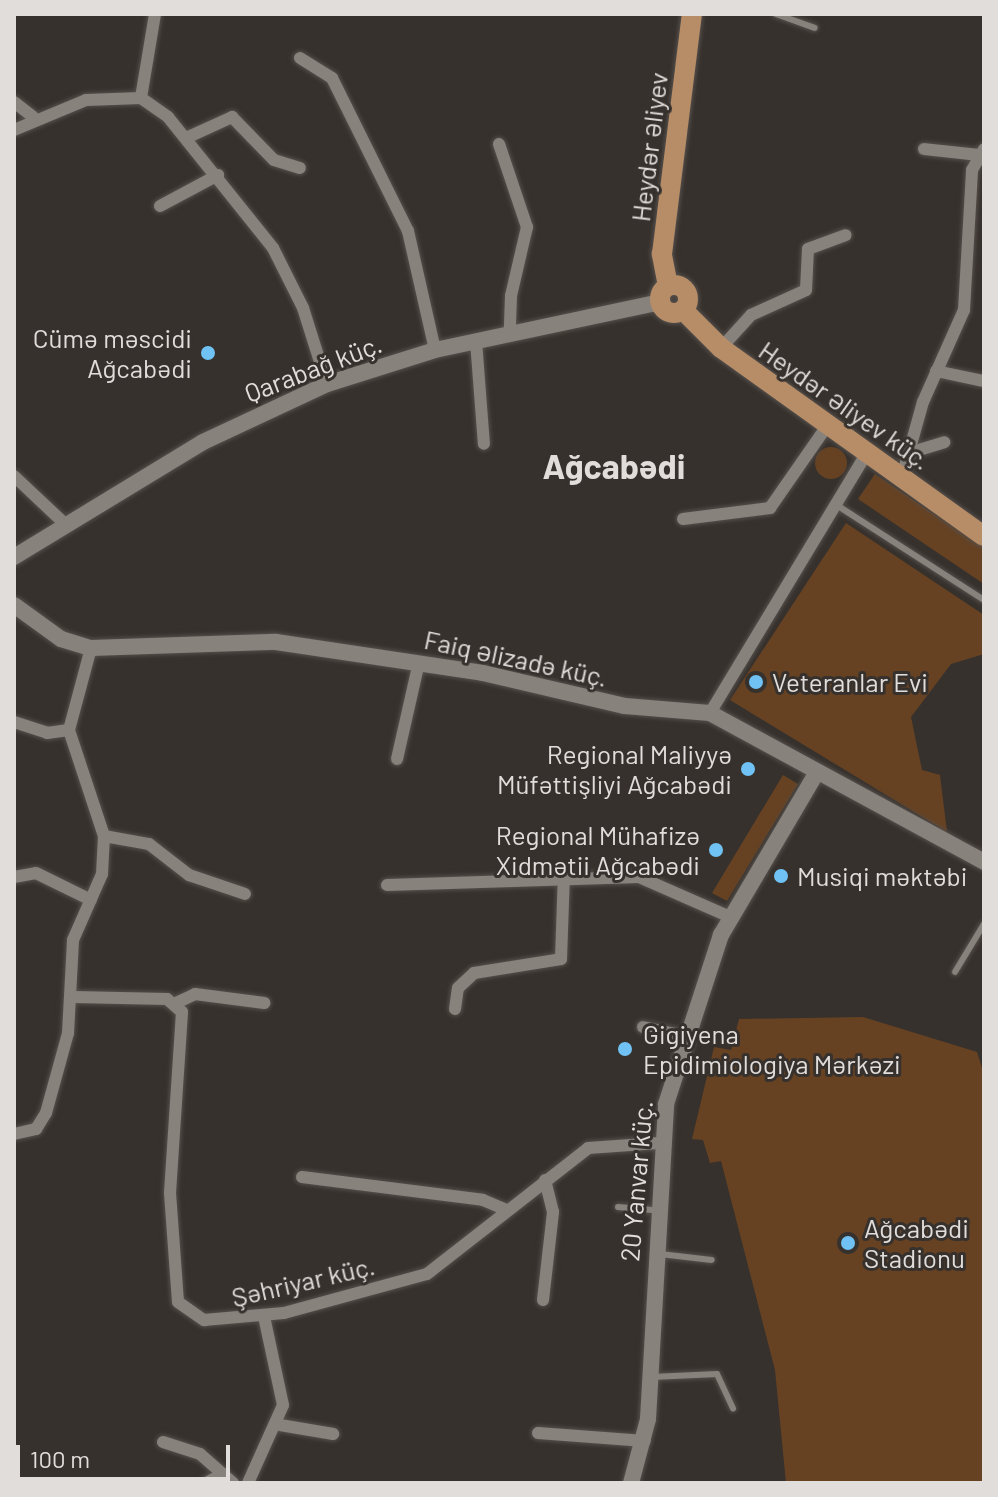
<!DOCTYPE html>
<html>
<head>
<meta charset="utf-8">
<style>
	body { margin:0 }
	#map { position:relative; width:998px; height:1497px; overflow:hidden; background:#37312d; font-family:Barlow,sans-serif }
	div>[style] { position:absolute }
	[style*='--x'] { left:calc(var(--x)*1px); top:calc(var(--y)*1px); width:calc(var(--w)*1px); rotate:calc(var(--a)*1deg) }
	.green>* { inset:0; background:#664223 }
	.round { border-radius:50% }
	.roads { filter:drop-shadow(0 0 2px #55504c) drop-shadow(0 0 2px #55504c) }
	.service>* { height:6px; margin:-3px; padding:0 3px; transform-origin:3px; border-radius:3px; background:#88827d }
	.minor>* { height:12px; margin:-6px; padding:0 6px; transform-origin:6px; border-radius:6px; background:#88827d }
	.tertiary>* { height:16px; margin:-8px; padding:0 8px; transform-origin:8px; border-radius:8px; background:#88827d }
	.primary>* { height:20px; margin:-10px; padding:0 10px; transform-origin:10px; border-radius:10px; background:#b78d68 }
	.primary>.ring { margin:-10px; padding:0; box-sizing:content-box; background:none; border:20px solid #b78d68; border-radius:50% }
	.dots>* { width:22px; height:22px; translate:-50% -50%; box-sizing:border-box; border:4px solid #37312d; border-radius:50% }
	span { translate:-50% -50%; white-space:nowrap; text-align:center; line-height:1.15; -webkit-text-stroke:6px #37312d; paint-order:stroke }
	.street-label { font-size:26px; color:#e1dddb }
	.poi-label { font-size:26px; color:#e1dddb }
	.right { translate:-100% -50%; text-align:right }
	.left { translate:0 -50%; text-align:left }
	.district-label { font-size:34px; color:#e1dddb; font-weight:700 }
	.frame { position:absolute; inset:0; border:16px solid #e1dddb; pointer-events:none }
	.scale { position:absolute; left:16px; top:1445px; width:214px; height:36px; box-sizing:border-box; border:4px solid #e1dddb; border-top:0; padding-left:10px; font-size:24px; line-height:28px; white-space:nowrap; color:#e1dddb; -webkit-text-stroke:6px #37312d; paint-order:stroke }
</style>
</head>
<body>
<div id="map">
	<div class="green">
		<div class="round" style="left:815px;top:447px;width:32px;height:32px"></div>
		<div style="clip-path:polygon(875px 474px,984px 548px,984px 584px,858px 499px)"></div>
		<div style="clip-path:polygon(846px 523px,984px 615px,984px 654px,951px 664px,911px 717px,922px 770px,940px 775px,947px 832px,730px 700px)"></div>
		<div style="clip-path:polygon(783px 775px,798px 784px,727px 901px,712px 893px)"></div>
		<div style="clip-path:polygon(863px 1017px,977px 1052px,984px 1074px,984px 1483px,786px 1483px,775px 1370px,721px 1161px,710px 1163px,703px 1140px,692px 1139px,714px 1047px,731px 1050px,739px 1019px)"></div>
	</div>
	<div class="roads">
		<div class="service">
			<div style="--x:776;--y:14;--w:41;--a:19.7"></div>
			<div style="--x:835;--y:504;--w:177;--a:32.8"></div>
			<div style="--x:955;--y:972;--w:56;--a:-58.9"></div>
			<div style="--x:618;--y:1207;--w:37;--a:5"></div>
			<div style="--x:660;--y:1254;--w:52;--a:6.6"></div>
			<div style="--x:652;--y:1377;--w:65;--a:-2.6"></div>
			<div style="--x:717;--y:1374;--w:38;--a:65"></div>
		</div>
		<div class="minor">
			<div style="--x:155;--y:14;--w:85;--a:99.5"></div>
			<div style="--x:141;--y:98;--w:33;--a:35"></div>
			<div style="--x:168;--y:117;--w:168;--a:51.3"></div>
			<div style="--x:273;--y:248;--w:67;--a:63.4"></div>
			<div style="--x:303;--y:308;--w:80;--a:72.5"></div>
			<div style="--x:300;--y:58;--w:38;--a:32"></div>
			<div style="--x:332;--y:78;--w:171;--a:63.6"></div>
			<div style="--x:408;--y:231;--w:122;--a:77.2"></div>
			<div style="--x:14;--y:102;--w:24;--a:38"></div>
			<div style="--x:14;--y:130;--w:78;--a:-22.6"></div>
			<div style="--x:86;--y:100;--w:55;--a:-2.1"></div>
			<div style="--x:186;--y:138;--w:51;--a:-24.5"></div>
			<div style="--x:232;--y:117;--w:60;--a:45.7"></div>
			<div style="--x:274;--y:160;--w:27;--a:17"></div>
			<div style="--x:499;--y:144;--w:88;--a:71.4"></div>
			<div style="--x:527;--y:227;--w:71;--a:103.1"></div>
			<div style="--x:511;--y:296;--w:38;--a:92"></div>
			<div style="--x:924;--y:149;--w:54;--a:6.3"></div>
			<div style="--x:160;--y:206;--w:66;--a:-28.1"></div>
			<div style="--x:476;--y:341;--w:103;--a:85.6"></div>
			<div style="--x:721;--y:348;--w:45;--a:-47.7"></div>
			<div style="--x:751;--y:315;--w:60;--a:-24.4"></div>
			<div style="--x:806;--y:290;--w:41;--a:-87.2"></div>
			<div style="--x:808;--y:249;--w:40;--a:-20.2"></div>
			<div style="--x:936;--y:371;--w:49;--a:11.8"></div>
			<div style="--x:909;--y:453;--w:37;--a:-17"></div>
			<div style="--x:14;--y:476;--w:71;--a:43.3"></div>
			<div style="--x:902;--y:477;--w:78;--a:-74.4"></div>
			<div style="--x:923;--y:402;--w:101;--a:-66"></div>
			<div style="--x:964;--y:310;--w:140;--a:-86.7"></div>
			<div style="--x:972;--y:170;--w:24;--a:-60"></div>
			<div style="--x:683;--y:519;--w:88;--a:-7.2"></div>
			<div style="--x:770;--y:508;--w:100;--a:-55.2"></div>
			<div style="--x:710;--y:713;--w:304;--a:-58.9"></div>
			<div style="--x:14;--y:722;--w:35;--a:18"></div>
			<div style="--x:47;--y:733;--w:22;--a:-8"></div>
			<div style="--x:397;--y:759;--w:99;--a:-77.2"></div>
			<div style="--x:104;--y:836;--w:46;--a:10.1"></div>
			<div style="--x:149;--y:844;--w:51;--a:37.8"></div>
			<div style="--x:189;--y:875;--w:59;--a:18.7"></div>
			<div style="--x:14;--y:877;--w:22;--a:-10"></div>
			<div style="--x:36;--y:873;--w:61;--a:26.1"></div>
			<div style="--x:387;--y:885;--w:252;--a:-1.8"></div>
			<div style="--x:639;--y:877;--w:99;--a:23.7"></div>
			<div style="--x:74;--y:997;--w:93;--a:1.2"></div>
			<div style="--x:167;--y:999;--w:20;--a:41"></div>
			<div style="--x:182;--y:1012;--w:181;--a:93.8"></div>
			<div style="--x:170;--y:1193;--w:109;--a:85.8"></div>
			<div style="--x:178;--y:1302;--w:32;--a:35"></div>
			<div style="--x:204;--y:1320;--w:80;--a:-5"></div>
			<div style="--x:284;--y:1313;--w:148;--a:-15.3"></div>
			<div style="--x:427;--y:1274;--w:204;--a:-38"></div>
			<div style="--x:588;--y:1148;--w:71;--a:-4"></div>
			<div style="--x:176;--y:1003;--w:21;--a:-25"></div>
			<div style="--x:195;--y:994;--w:70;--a:7.4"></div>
			<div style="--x:455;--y:1009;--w:21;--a:-82"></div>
			<div style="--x:458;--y:988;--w:22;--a:-43"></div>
			<div style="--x:474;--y:973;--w:88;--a:-9.1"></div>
			<div style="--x:561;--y:959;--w:84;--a:-88"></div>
			<div style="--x:643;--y:1027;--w:43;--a:12.1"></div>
			<div style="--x:14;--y:1134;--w:23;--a:-13"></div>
			<div style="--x:36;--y:1129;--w:19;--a:-58"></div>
			<div style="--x:46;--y:1113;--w:83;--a:-74.6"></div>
			<div style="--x:68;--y:1033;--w:93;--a:-86.9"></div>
			<div style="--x:73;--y:940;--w:72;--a:-66.3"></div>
			<div style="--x:102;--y:874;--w:38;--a:-87"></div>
			<div style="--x:104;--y:836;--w:112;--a:-108.3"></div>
			<div style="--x:69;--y:730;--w:85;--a:-75"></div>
			<div style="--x:302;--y:1177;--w:182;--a:7.2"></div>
			<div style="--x:483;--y:1200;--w:23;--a:23"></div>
			<div style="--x:543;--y:1300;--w:89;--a:-83.5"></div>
			<div style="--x:553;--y:1212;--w:33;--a:-104"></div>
			<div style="--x:280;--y:1425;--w:54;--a:9.6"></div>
			<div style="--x:538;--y:1433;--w:107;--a:4.3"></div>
			<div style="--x:163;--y:1442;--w:39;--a:18"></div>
			<div style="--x:200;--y:1454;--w:44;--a:41.3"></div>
			<div style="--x:206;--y:1483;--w:19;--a:-28"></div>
			<div style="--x:248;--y:1483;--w:85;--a:-65.8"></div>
			<div style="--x:283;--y:1405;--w:91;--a:-102.1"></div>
		</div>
		<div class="tertiary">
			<div style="--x:14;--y:557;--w:221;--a:-31.3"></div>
			<div style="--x:203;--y:442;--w:137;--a:-25.1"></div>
			<div style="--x:327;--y:384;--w:113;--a:-17.5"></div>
			<div style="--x:435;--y:350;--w:230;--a:-12"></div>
			<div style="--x:14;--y:605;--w:58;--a:35.9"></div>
			<div style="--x:61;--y:639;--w:31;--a:17"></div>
			<div style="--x:91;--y:648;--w:185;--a:-1.9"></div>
			<div style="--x:276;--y:642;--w:209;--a:8.5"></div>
			<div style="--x:483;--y:673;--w:146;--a:13.1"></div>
			<div style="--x:625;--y:706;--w:85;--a:4.7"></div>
			<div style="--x:710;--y:713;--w:312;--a:28.5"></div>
			<div style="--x:631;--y:1483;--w:66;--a:-75.1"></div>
			<div style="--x:648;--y:1419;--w:316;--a:-86.7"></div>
			<div style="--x:666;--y:1104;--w:178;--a:-72"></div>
			<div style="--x:721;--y:935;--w:189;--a:-59.5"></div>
		</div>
		<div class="primary">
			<div class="ring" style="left:660px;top:285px;width:8px;height:8px"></div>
			<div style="--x:668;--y:286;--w:33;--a:-101"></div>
			<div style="--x:662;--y:254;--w:242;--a:-82.9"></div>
			<div style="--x:683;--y:310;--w:54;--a:45"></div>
			<div style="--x:721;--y:348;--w:323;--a:35.6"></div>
		</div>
	</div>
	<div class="dots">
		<div style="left:208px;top:353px;background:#70c2f4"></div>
		<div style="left:756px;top:682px;background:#70c2f4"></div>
		<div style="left:748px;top:769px;background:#70c2f4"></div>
		<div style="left:716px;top:850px;background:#70c2f4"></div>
		<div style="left:781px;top:876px;background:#70c2f4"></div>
		<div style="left:625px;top:1049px;background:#70c2f4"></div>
		<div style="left:848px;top:1243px;background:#70c2f4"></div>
	</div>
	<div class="street-label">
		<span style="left:649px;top:147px;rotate:-83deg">Heydər Əliyev</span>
		<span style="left:313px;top:368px;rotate:-21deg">Qarabağ küç.</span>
		<span style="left:845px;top:405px;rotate:35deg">Heydər Əliyev küç.</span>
		<span style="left:516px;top:658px;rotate:12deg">Faiq Əlizadə küç.</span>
		<span style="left:636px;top:1181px;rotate:-85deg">20 Yanvar küç.</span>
		<span style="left:303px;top:1281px;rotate:-13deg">Şəhriyar küç.</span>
	</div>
	<div class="poi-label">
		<span class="right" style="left:192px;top:353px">Cümə məscidi<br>Ağcabədi</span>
		<span class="left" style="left:772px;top:682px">Veteranlar Evi</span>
		<span class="right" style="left:732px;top:769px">Regional Maliyyə<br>Müfəttişliyi Ağcabədi</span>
		<span class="right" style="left:700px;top:850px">Regional Mühafizə<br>Xidmətii Ağcabədi</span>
		<span class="left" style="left:797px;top:876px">Musiqi məktəbi</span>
		<span class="left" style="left:643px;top:1049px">Gigiyena<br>Epidimiologiya Mərkəzi</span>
		<span class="left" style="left:864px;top:1243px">Ağcabədi<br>Stadionu</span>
	</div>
	<div class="district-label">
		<span style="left:614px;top:466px">Ağcabədi</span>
	</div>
	<div class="frame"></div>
	<div class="scale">100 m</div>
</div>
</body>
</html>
